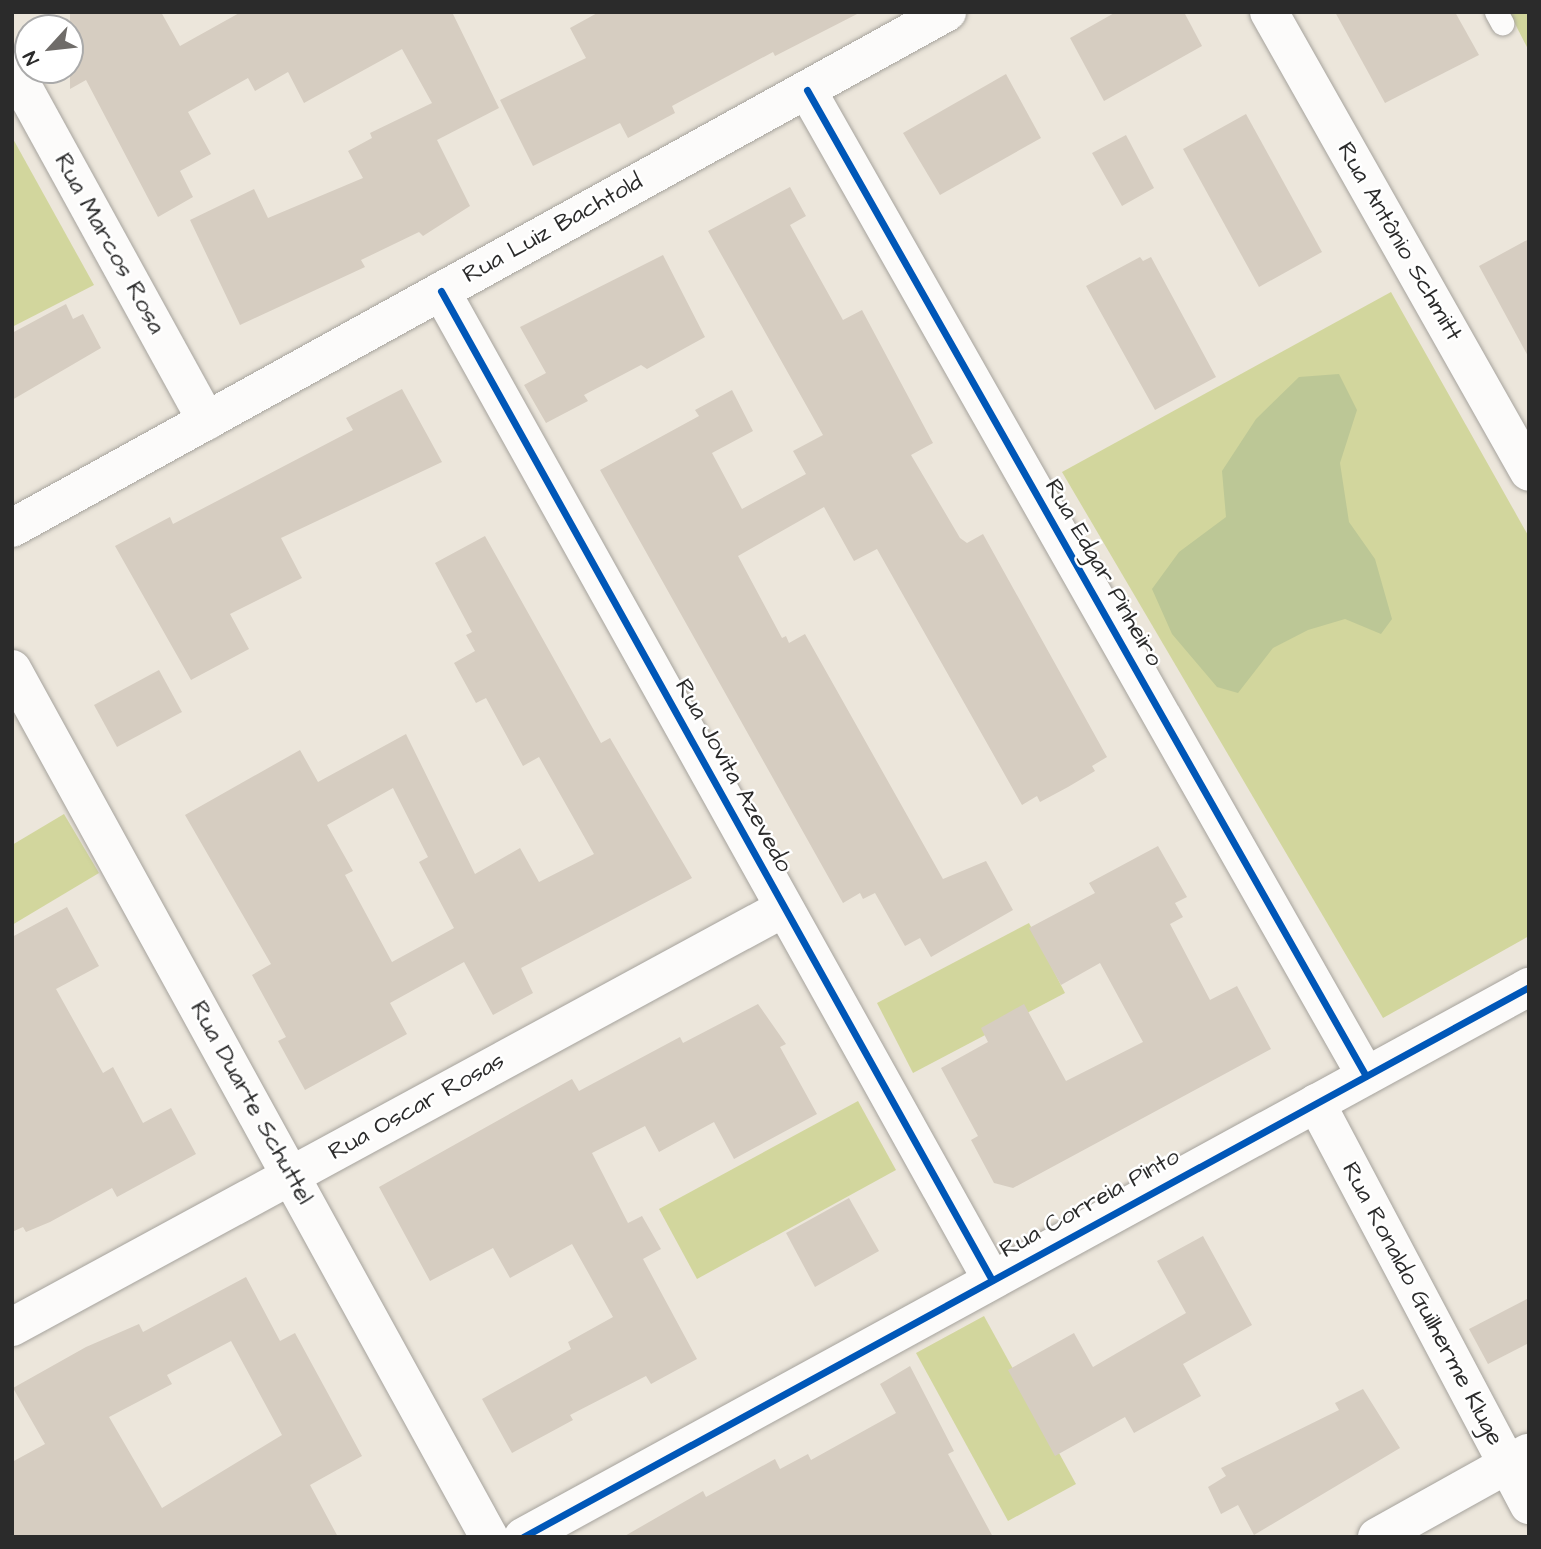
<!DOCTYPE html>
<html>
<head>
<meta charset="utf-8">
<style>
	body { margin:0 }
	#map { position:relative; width:1541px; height:1549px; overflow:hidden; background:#ece6db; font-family:"Architects Daughter",sans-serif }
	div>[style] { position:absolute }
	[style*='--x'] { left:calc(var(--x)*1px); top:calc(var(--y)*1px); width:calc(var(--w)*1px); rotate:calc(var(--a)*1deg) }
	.green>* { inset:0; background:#d2d69d }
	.forest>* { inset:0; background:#bcc796 }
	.building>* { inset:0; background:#d6cdc1 }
	.roads { filter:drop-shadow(0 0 2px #a6a39d) drop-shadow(0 0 2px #a6a39d) }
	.lane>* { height:23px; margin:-11.5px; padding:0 11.5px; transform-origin:11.5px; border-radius:11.5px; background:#fcfbfa }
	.street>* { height:38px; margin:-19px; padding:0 19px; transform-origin:19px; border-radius:19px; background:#fcfbfa }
	.cycleway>* { height:7px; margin:-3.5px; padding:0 3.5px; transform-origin:3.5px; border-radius:3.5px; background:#0057b8 }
	span { translate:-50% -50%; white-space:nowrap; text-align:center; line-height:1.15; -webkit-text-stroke:5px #fff; paint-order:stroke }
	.street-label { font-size:24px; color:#2b2b2b }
	.frame { position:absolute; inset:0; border:14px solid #2b2b2b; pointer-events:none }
	.north { position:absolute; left:14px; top:14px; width:70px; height:70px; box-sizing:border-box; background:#fff; border:2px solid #aaa; border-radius:50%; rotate:243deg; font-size:19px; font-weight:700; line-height:28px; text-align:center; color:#2b2b2b }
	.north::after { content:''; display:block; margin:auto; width:24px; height:32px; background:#6f6c69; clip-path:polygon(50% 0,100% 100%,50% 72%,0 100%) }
</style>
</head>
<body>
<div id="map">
	<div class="green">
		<div style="clip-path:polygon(1509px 12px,1529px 12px,1529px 51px)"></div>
		<div style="clip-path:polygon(12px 137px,94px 285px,12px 327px)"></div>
		<div style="clip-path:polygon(1391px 292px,1529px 537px,1529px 936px,1383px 1018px,1062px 472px)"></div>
		<div style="clip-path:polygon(64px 814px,99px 873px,12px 925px,12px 845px)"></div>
		<div style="clip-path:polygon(1029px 923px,1065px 993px,913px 1073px,877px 1003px)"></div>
		<div style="clip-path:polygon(858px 1101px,896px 1170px,697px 1279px,659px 1209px)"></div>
		<div style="clip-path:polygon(984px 1316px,1076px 1484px,1008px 1521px,916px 1353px)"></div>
	</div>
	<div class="forest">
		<div style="clip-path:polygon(1339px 374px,1357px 410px,1340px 463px,1349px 522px,1375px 559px,1392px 619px,1381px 634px,1345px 619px,1308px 630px,1273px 648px,1238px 693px,1217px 687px,1172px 634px,1152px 589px,1179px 552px,1226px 517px,1222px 471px,1256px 419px,1299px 377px)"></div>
	</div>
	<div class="building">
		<div style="clip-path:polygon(70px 12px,161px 12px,180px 46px,241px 12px,452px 12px,499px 108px,437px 140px,470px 206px,423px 236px,419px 232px,361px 260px,365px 267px,240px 325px,190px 220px,254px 189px,268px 218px,363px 178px,348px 151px,372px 138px,370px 133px,432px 103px,402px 49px,304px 103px,288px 72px,255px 91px,248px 78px,188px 112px,211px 154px,180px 171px,193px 197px,158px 217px,86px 80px,70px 89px)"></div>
		<div style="clip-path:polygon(599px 12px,861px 12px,775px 56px,773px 52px,672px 106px,675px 113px,628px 138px,620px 123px,533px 166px,500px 100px,586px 58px,570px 28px)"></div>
		<div style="clip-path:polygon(1116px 12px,1184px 12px,1202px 46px,1104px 101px,1070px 38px)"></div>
		<div style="clip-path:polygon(1335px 12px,1455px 12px,1479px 55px,1385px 103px)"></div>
		<div style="clip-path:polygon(1006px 74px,1041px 138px,940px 195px,903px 133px)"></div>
		<div style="clip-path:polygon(1246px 114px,1322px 252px,1259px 287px,1183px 149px)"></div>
		<div style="clip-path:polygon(1126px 135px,1154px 188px,1122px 206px,1092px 153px)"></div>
		<div style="clip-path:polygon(790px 187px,806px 216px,790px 225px,843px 320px,862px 310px,933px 443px,911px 455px,960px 538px,967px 543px,983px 534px,1107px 757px,1092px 766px,1095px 771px,1068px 787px,1040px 802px,1037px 796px,1022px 805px,877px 549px,854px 561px,824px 507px,738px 556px,782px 638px,786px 636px,789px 643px,805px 634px,943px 879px,986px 861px,1013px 910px,931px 957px,920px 938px,905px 946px,875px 893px,863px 899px,860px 893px,843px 903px,600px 470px,699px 416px,695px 410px,732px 390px,753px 431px,712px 453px,742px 509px,806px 474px,793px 451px,823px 435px,708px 231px)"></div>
		<div style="clip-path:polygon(1529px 239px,1529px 358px,1479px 266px)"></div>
		<div style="clip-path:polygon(663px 255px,705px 337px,647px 369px,641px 365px,584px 395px,588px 401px,546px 423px,524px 385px,546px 373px,520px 327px)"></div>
		<div style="clip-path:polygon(1140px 257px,1143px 261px,1151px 257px,1216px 377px,1155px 410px,1086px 286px)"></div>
		<div style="clip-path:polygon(66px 304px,73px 319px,83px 314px,101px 348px,12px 400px,12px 333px)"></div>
		<div style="clip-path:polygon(402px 389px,442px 462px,281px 538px,302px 578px,230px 614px,249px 649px,191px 680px,115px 546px,170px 517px,173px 524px,353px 430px,346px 418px)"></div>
		<div style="clip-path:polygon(evenodd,485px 536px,601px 743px,610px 738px,692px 878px,521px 968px,533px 993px,493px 1015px,464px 962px,390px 1003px,407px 1034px,305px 1090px,278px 1041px,286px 1037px,252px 975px,271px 964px,185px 815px,300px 750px,318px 782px,406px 734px,475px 874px,520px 848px,539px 882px,594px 854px,539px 757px,523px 766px,486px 698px,476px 703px,454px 663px,475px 651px,466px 635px,472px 632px,435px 563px,485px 536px,393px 788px,428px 857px,419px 862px,454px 928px,392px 962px,345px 875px,353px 871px,327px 825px,393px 788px)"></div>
		<div style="clip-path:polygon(159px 670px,182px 712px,117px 747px,94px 705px)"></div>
		<div style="clip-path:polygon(1158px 846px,1187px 897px,1175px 903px,1183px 917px,1170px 924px,1210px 1000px,1237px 986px,1271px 1049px,1013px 1188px,994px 1183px,971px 1140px,978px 1136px,941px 1068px,988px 1042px,981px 1028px,1024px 1004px,1066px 1081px,1143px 1042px,1100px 963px,1061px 985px,1029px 928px,1095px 893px,1089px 883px)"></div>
		<div style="clip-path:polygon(67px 907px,99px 966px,56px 989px,103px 1073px,113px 1067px,143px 1123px,171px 1108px,196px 1154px,117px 1197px,112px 1188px,50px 1222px,26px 1232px,23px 1227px,12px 1232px,12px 937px)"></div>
		<div style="clip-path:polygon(758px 1004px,786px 1044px,780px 1047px,817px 1114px,734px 1159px,714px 1122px,659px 1152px,645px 1126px,592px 1153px,628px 1223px,642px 1216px,661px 1249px,643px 1259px,697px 1359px,651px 1384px,646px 1376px,570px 1415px,573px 1420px,512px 1453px,482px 1399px,571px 1349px,568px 1342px,613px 1317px,572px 1244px,510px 1278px,493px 1248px,430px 1281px,379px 1187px,572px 1079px,579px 1091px,680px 1037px,683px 1043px)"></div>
		<div style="clip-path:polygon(849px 1198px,879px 1251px,815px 1287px,786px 1233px)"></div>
		<div style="clip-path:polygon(1203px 1236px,1252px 1325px,1183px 1364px,1201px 1396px,1134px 1433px,1125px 1417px,1055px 1456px,1008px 1370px,1074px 1333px,1093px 1367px,1186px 1313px,1157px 1261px)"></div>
		<div style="clip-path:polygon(evenodd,246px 1277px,280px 1341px,295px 1333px,362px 1456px,310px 1485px,338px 1537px,12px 1537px,12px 1462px,45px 1444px,13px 1388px,86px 1347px,139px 1324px,143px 1332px,246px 1277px,231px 1341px,282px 1435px,162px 1508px,109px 1417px,172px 1384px,167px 1375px,231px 1341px)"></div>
		<div style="clip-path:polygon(1529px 1298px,1529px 1343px,1488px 1364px,1469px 1329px)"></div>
		<div style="clip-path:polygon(910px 1366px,954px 1451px,948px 1454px,993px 1537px,623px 1537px,703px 1491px,706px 1497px,775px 1459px,780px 1469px,808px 1454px,811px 1460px,896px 1413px,880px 1384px)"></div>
		<div style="clip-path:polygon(1363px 1389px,1400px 1448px,1254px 1535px,1238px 1505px,1221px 1514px,1208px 1487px,1226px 1476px,1221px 1468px,1339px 1410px,1335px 1403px)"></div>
	</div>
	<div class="roads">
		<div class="lane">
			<div style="--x:1496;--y:12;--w:13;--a:61"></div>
		</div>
		<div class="street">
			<div style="--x:1269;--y:12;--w:528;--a:60.52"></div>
			<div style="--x:12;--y:67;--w:404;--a:61.2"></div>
			<div style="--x:807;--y:90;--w:1133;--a:60.45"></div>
			<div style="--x:441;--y:291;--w:1132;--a:60.88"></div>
			<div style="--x:12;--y:528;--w:1068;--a:-28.89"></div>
			<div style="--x:12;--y:669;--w:990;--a:61.21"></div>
			<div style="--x:1316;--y:1103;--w:455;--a:62.1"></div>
			<div style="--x:12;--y:1327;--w:878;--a:-28.49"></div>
			<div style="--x:523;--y:1537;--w:1147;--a:-28.67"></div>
			<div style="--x:1377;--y:1537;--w:173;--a:-29.1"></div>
		</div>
	</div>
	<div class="cycleway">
		<div style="--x:807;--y:90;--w:1133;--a:60.45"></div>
		<div style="--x:441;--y:291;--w:1132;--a:60.88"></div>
		<div style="--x:523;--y:1537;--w:1147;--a:-28.67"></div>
	</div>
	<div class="street-label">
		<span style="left:553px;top:229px;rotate:-29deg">Rua Luiz Bachtold</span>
		<span style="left:1399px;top:242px;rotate:60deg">Rua Antônio Schmitt</span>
		<span style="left:109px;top:244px;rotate:61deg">Rua Marcos Rosa</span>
		<span style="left:1103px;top:573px;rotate:60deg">Rua Edgar Pinheiro</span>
		<span style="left:733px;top:776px;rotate:61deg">Rua Jovita Azevedo</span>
		<span style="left:251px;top:1103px;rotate:61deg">Rua Duarte Schuttel</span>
		<span style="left:417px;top:1107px;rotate:-29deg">Rua Oscar Rosas</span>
		<span style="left:1090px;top:1204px;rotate:-29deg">Rua Correia Pinto</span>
		<span style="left:1422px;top:1304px;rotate:62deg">Rua Ronaldo Guilherme Kluge</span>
	</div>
	<div class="frame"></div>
	<div class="north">N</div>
</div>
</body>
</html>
